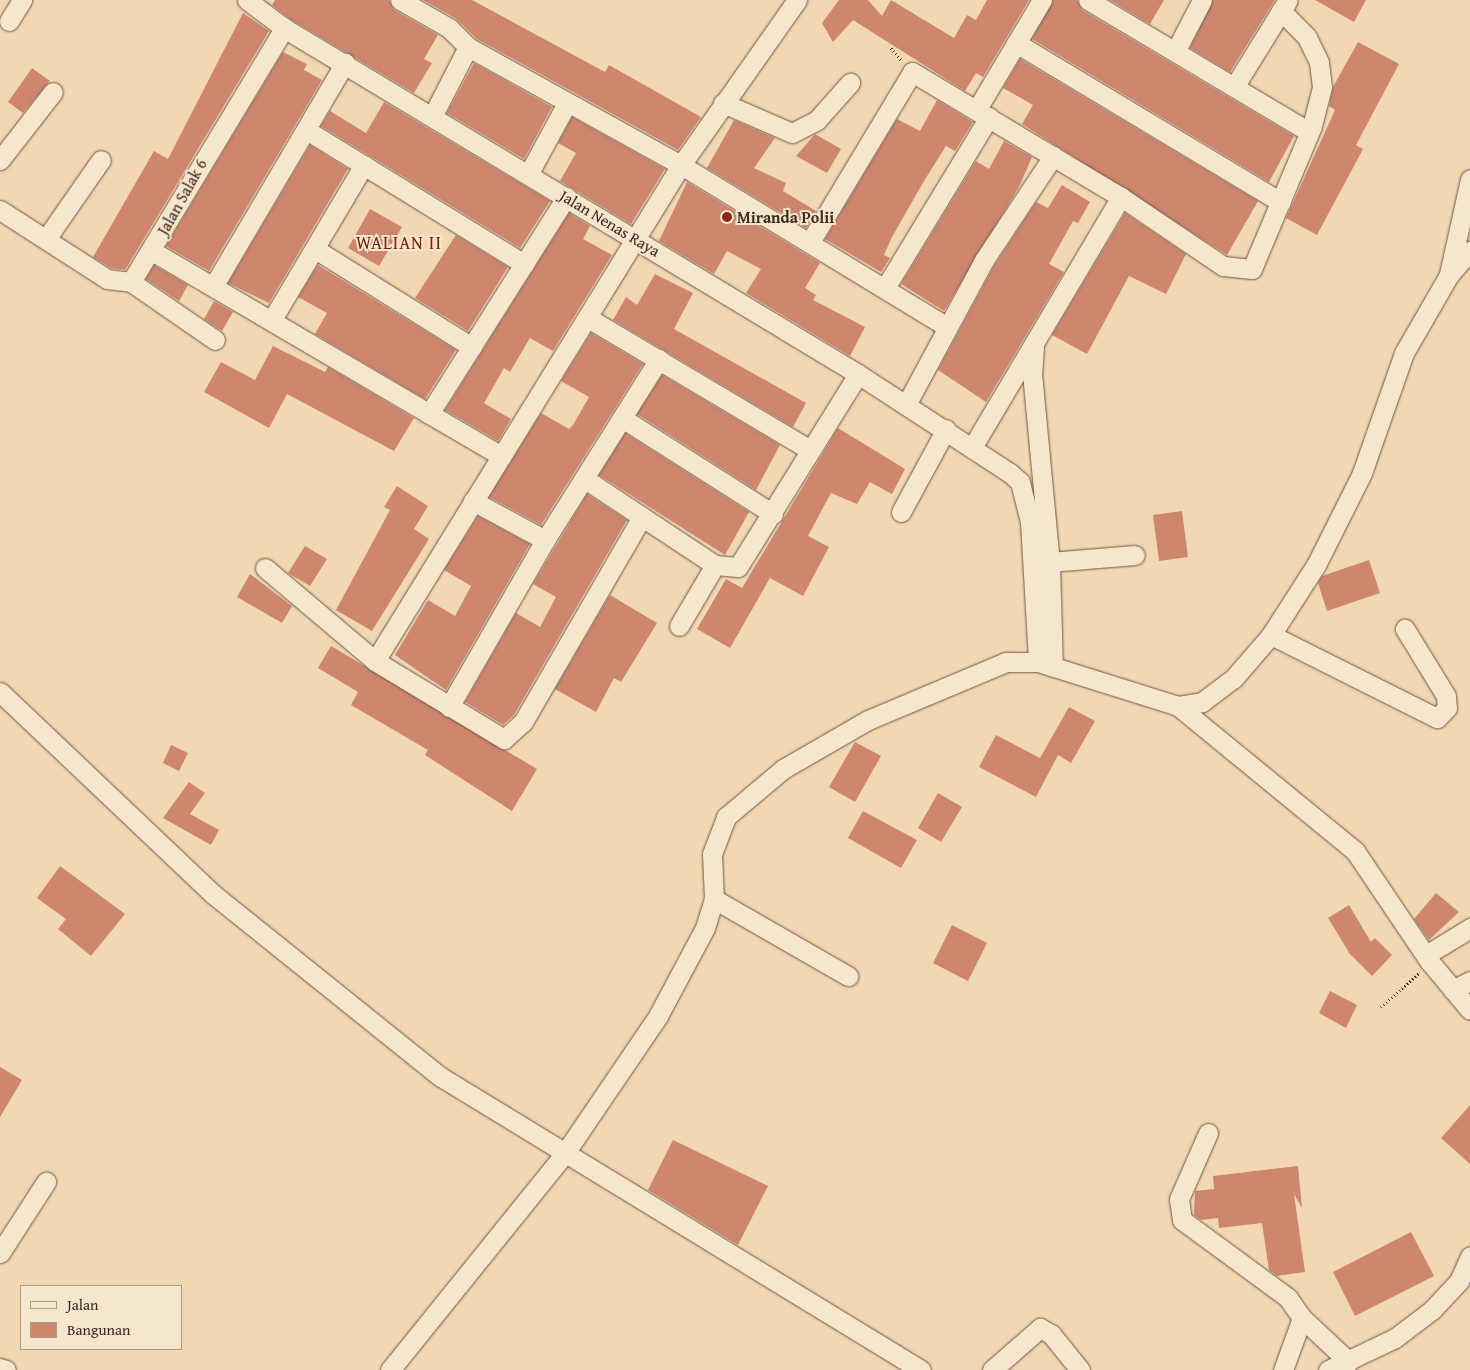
<!DOCTYPE html>
<html>
<head>
<meta charset="utf-8">
<style>
	body { margin:0 }
	#map { position:relative; width:1470px; height:1370px; overflow:hidden; background:#f1d8b3; font-family:"Gentium Book Plus",serif }
	div>[style] { position:absolute }
	[style*='--x'] { left:calc(var(--x)*1px); top:calc(var(--y)*1px); width:calc(var(--w)*1px); rotate:calc(var(--a)*1deg) }
	.building>* { inset:0; background:#ce866f }
	.path>* { height:3px; margin-top:-1.5px; transform-origin:0; background:repeating-linear-gradient(90deg,#3e2a19 0 1px,transparent 0 3.5px) }
	.roads { filter:drop-shadow(0 0 1px #6b5640) drop-shadow(0 0 1px #6b5640) }
	.minor>* { height:19px; margin:-9.5px; padding:0 9.5px; transform-origin:9.5px; border-radius:9.5px; background:#f6e6ce }
	.dots>* { width:14px; height:14px; translate:-50% -50%; box-sizing:border-box; border:2px solid #f6e6ce; border-radius:50% }
	span { translate:-50% -50%; white-space:nowrap; text-align:center; line-height:1.15; -webkit-text-stroke:4px #f6e6ce; paint-order:stroke }
	.street-label { font-size:16px; color:#3e2a19 }
	.poi-label { font-size:16px; color:#3e2a19; font-weight:700 }
	.left { translate:0 -50%; text-align:left }
	.neighbourhood-label { font-size:18px; color:#7a1f14; letter-spacing:1px }
	.legend { position:absolute; left:20px; top:1285px; width:162px; height:65px; box-sizing:border-box; background:#f6e6ce; border:1px solid #ac9b86; margin:0; padding:6px 9px; list-style:none; font-size:15px; color:#3e2a19 }
	.legend li { display:flex; align-items:center; gap:10px; height:25px }
	.legend b { width:25px; border:1px solid #ac9b86 }
</style>
</head>
<body>
<div id="map">
	<div class="building">
		<div style="clip-path:polygon(275px 0,389px 0,394px 10px,438px 35px,424px 59px,432px 63px,414px 93px,290px 19px,272px 5px)"></div>
		<div style="clip-path:polygon(423px 0,472px 0,605px 72px,609px 65px,701px 117px,678px 150px,477px 39px,455px 18px)"></div>
		<div style="clip-path:polygon(839px 0,868px 0,882px 16px,891px 0,954px 38px,967px 15px,976px 20px,987px 0,1029px 0,983px 77px,976px 73px,965px 91px,853px 20px,833px 42px,822px 23px)"></div>
		<div style="clip-path:polygon(1053px 0,1077px 0,1082px 10px,1294px 136px,1269px 182px,1032px 39px)"></div>
		<div style="clip-path:polygon(1110px 0,1164px 0,1150px 24px)"></div>
		<div style="clip-path:polygon(1213px 0,1275px 0,1230px 72px,1190px 48px)"></div>
		<div style="clip-path:polygon(1315px 0,1366px 0,1354px 22px)"></div>
		<div style="clip-path:polygon(243px 13px,269px 31px,125px 270px,111px 268px,93px 257px,154px 151px,168px 159px)"></div>
		<div style="clip-path:polygon(1358px 42px,1399px 64px,1356px 145px,1363px 149px,1317px 235px,1286px 218px,1335px 110px,1329px 106px,1333px 87px)"></div>
		<div style="clip-path:polygon(283px 52px,307px 64px,304px 70px,322px 80px,209px 271px,166px 246px)"></div>
		<div style="clip-path:polygon(1020px 59px,1258px 201px,1227px 255px,1022px 124px,1033px 105px,1003px 88px)"></div>
		<div style="clip-path:polygon(474px 63px,552px 107px,524px 159px,447px 113px)"></div>
		<div style="clip-path:polygon(32px 68px,50px 81px,23px 113px,8px 102px)"></div>
		<div style="clip-path:polygon(937px 100px,973px 122px,955px 151px,946px 146px,924px 181px,892px 237px,884px 255px,890px 258px,881px 272px,825px 239px,897px 119px,920px 131px)"></div>
		<div style="clip-path:polygon(384px 102px,550px 201px,520px 248px,321px 126px,330px 111px,366px 133px)"></div>
		<div style="clip-path:polygon(572px 117px,665px 169px,631px 224px,560px 181px,576px 153px,558px 143px)"></div>
		<div style="clip-path:polygon(734px 120px,775px 138px,754px 168px,786px 183px,783px 191px,816px 211px,806px 228px,707px 168px)"></div>
		<div style="clip-path:polygon(815px 134px,841px 149px,827px 173px,796px 156px)"></div>
		<div style="clip-path:polygon(1004px 141px,1032px 157px,1019px 187px,944px 311px,901px 284px,976px 161px,989px 169px)"></div>
		<div style="clip-path:polygon(310px 145px,348px 169px,269px 303px,228px 283px)"></div>
		<div style="clip-path:polygon(687px 182px,820px 263px,805px 288px,816px 295px,813px 300px,865px 327px,850px 356px,746px 293px,761px 269px,727px 251px,714px 274px,659px 241px)"></div>
		<div style="clip-path:polygon(1062px 185px,1090px 202px,1078px 223px,1073px 221px,1049px 264px,1064px 272px,986px 402px,938px 370px,994px 266px,1036px 202px,1048px 208px)"></div>
		<div style="clip-path:polygon(370px 209px,402px 227px,379px 266px,348px 248px)"></div>
		<div style="clip-path:polygon(569px 213px,590px 226px,583px 239px,612px 255px,553px 351px,530px 338px,510px 372px,504px 368px,484px 403px,511px 419px,498px 441px,445px 410px)"></div>
		<div style="clip-path:polygon(1125px 213px,1186px 254px,1166px 294px,1129px 276px,1087px 354px,1052px 335px)"></div>
		<div style="clip-path:polygon(456px 235px,508px 267px,468px 331px,415px 298px)"></div>
		<div style="clip-path:polygon(154px 265px,188px 285px,179px 301px,146px 279px)"></div>
		<div style="clip-path:polygon(318px 265px,456px 350px,425px 399px,315px 334px,327px 313px,298px 297px)"></div>
		<div style="clip-path:polygon(655px 274px,693px 293px,674px 329px,806px 403px,793px 427px,613px 320px,626px 297px,637px 305px)"></div>
		<div style="clip-path:polygon(214px 301px,233px 312px,222px 331px,204px 319px)"></div>
		<div style="clip-path:polygon(591px 333px,643px 364px,541px 525px,489px 497px,541px 413px,569px 429px,573px 425px,589px 397px,561px 381px)"></div>
		<div style="clip-path:polygon(273px 346px,325px 372px,328px 367px,414px 418px,394px 451px,287px 394px,269px 428px,204px 392px,221px 362px,255px 380px)"></div>
		<div style="clip-path:polygon(662px 375px,780px 445px,756px 490px,637px 414px)"></div>
		<div style="clip-path:polygon(838px 428px,905px 469px,892px 494px,870px 482px,857px 504px,831px 493px,808px 536px,829px 547px,803px 596px,770px 578px,730px 648px,697px 629px,726px 579px,742px 588px)"></div>
		<div style="clip-path:polygon(625px 433px,749px 512px,725px 555px,599px 475px)"></div>
		<div style="clip-path:polygon(397px 486px,428px 506px,414px 529px,429px 539px,372px 631px,336px 610px,390px 510px,384px 507px)"></div>
		<div style="clip-path:polygon(587px 494px,627px 520px,514px 715px,503px 725px,465px 702px,516px 613px,540px 627px,556px 597px,533px 584px)"></div>
		<div style="clip-path:polygon(1182px 511px,1188px 557px,1159px 561px,1153px 515px)"></div>
		<div style="clip-path:polygon(478px 516px,530px 544px,446px 690px,395px 655px,428px 600px,455px 616px,471px 586px,444px 570px)"></div>
		<div style="clip-path:polygon(305px 546px,327px 559px,310px 586px,288px 573px)"></div>
		<div style="clip-path:polygon(1369px 560px,1380px 593px,1327px 611px,1318px 583px,1322px 576px)"></div>
		<div style="clip-path:polygon(250px 574px,292px 606px,282px 623px,237px 597px)"></div>
		<div style="clip-path:polygon(610px 595px,657px 623px,621px 682px,614px 678px,596px 712px,555px 689px)"></div>
		<div style="clip-path:polygon(331px 646px,537px 769px,512px 811px,425px 755px,428px 750px,351px 705px,358px 692px,318px 668px)"></div>
		<div style="clip-path:polygon(1069px 707px,1095px 721px,1071px 763px,1058px 755px,1036px 797px,979px 767px,996px 735px,1040px 758px)"></div>
		<div style="clip-path:polygon(855px 742px,881px 756px,855px 802px,829px 787px)"></div>
		<div style="clip-path:polygon(171px 745px,188px 753px,179px 771px,163px 763px)"></div>
		<div style="clip-path:polygon(189px 782px,205px 793px,190px 814px,219px 830px,211px 845px,163px 818px)"></div>
		<div style="clip-path:polygon(938px 793px,962px 807px,941px 842px,918px 828px)"></div>
		<div style="clip-path:polygon(863px 811px,917px 840px,901px 868px,848px 838px)"></div>
		<div style="clip-path:polygon(60px 866px,125px 914px,91px 956px,58px 929px,66px 919px,37px 898px)"></div>
		<div style="clip-path:polygon(1436px 893px,1459px 912px,1429px 940px,1414px 919px)"></div>
		<div style="clip-path:polygon(1349px 905px,1371px 942px,1375px 938px,1392px 955px,1372px 976px,1350px 954px,1328px 918px)"></div>
		<div style="clip-path:polygon(952px 925px,987px 943px,968px 981px,933px 963px)"></div>
		<div style="clip-path:polygon(1330px 991px,1357px 1005px,1346px 1028px,1319px 1013px)"></div>
		<div style="clip-path:polygon(0 1067px,22px 1080px,0 1117px)"></div>
		<div style="clip-path:polygon(1470px 1105px,1470px 1164px,1441px 1138px)"></div>
		<div style="clip-path:polygon(673px 1140px,768px 1186px,738px 1245px,648px 1190px)"></div>
		<div style="clip-path:polygon(1298px 1166px,1302px 1208px,1294px 1194px,1305px 1272px,1277px 1276px,1269px 1270px,1262px 1223px,1219px 1228px,1218px 1218px,1201px 1220px,1194px 1215px,1195px 1191px,1214px 1189px,1213px 1176px)"></div>
		<div style="clip-path:polygon(1411px 1232px,1434px 1276px,1355px 1316px,1333px 1272px)"></div>
	</div>
	<div class="path">
		<div style="--x:891;--y:48;--w:17;--a:50"></div>
		<div style="--x:1381;--y:1007;--w:51;--a:-41.8"></div>
	</div>
	<div class="roads">
		<div class="minor">
			<div style="--x:247;--y:0;--w:46;--a:37.1"></div>
			<div style="--x:284;--y:28;--w:670;--a:31.08"></div>
			<div style="--x:858;--y:374;--w:181;--a:33.1"></div>
			<div style="--x:1010;--y:473;--w:13;--a:42"></div>
			<div style="--x:1020;--y:482;--w:41;--a:76"></div>
			<div style="--x:1030;--y:522;--w:140;--a:86.7"></div>
			<div style="--x:400;--y:0;--w:56;--a:29.7"></div>
			<div style="--x:449;--y:28;--w:27;--a:45"></div>
			<div style="--x:468;--y:47;--w:244;--a:29"></div>
			<div style="--x:681;--y:165;--w:310;--a:31.3"></div>
			<div style="--x:1088;--y:0;--w:257;--a:30.8"></div>
			<div style="--x:9;--y:21;--w:25;--a:-58"></div>
			<div style="--x:1016;--y:43;--w:309;--a:31"></div>
			<div style="--x:1176;--y:50;--w:56;--a:-62.5"></div>
			<div style="--x:1234;--y:87;--w:102;--a:-58.2"></div>
			<div style="--x:723;--y:103;--w:75;--a:23.5"></div>
			<div style="--x:792;--y:133;--w:28;--a:-27"></div>
			<div style="--x:817;--y:120;--w:50;--a:-48.3"></div>
			<div style="--x:977;--y:109;--w:127;--a:-59.2"></div>
			<div style="--x:433;--y:115;--w:76;--a:-62.8"></div>
			<div style="--x:308;--y:131;--w:254;--a:31.6"></div>
			<div style="--x:0;--y:160;--w:86;--a:-52.1"></div>
			<div style="--x:529;--y:173;--w:80;--a:-61.5"></div>
			<div style="--x:0;--y:210;--w:127;--a:32.8"></div>
			<div style="--x:107;--y:279;--w:24;--a:7"></div>
			<div style="--x:131;--y:282;--w:297;--a:-58.9"></div>
			<div style="--x:46;--y:239;--w:96;--a:-55.2"></div>
			<div style="--x:810;--y:242;--w:198;--a:-59"></div>
			<div style="--x:912;--y:72;--w:244;--a:30.9"></div>
			<div style="--x:1121;--y:197;--w:123;--a:34.1"></div>
			<div style="--x:1223;--y:266;--w:29;--a:6"></div>
			<div style="--x:1252;--y:269;--w:155;--a:-67.2"></div>
			<div style="--x:1312;--y:126;--w:40;--a:-75.6"></div>
			<div style="--x:1322;--y:87;--w:25;--a:-97"></div>
			<div style="--x:1319;--y:62;--w:28;--a:-116"></div>
			<div style="--x:1307;--y:37;--w:37;--a:-135"></div>
			<div style="--x:315;--y:249;--w:185;--a:32"></div>
			<div style="--x:152;--y:251;--w:405;--a:30.4"></div>
			<div style="--x:1449;--y:274;--w:97;--a:-77.5"></div>
			<div style="--x:131;--y:282;--w:102;--a:34.6"></div>
			<div style="--x:214;--y:285;--w:258;--a:-59.5"></div>
			<div style="--x:885;--y:288;--w:200;--a:-58.7"></div>
			<div style="--x:273;--y:318;--w:178;--a:-59.3"></div>
			<div style="--x:588;--y:318;--w:258;--a:30.7"></div>
			<div style="--x:1034;--y:347;--w:26;--a:94"></div>
			<div style="--x:1032;--y:373;--w:190;--a:84.6"></div>
			<div style="--x:1050;--y:562;--w:105;--a:88.4"></div>
			<div style="--x:906;--y:405;--w:165;--a:-61.7"></div>
			<div style="--x:984;--y:260;--w:125;--a:-56.4"></div>
			<div style="--x:429;--y:414;--w:257;--a:-57.7"></div>
			<div style="--x:622;--y:418;--w:179;--a:32.4"></div>
			<div style="--x:973;--y:446;--w:290;--a:-59.3"></div>
			<div style="--x:585;--y:479;--w:156;--a:33.5"></div>
			<div style="--x:715;--y:565;--w:23;--a:5"></div>
			<div style="--x:738;--y:567;--w:227;--a:-58.1"></div>
			<div style="--x:473;--y:501;--w:82;--a:28.4"></div>
			<div style="--x:901;--y:512;--w:94;--a:-61.5"></div>
			<div style="--x:1050;--y:562;--w:85;--a:-4.7"></div>
			<div style="--x:265;--y:568;--w:144;--a:40.2"></div>
			<div style="--x:375;--y:661;--w:151;--a:31.2"></div>
			<div style="--x:504;--y:739;--w:25;--a:-42"></div>
			<div style="--x:523;--y:722;--w:237;--a:-59.9"></div>
			<div style="--x:679;--y:626;--w:71;--a:-59.5"></div>
			<div style="--x:1271;--y:635;--w:186;--a:26.6"></div>
			<div style="--x:1437;--y:718;--w:14;--a:-45"></div>
			<div style="--x:1447;--y:708;--w:12;--a:-95"></div>
			<div style="--x:1446;--y:696;--w:79;--a:-121.5"></div>
			<div style="--x:375;--y:661;--w:583;--a:-58.33"></div>
			<div style="--x:681;--y:165;--w:202;--a:-54.9"></div>
			<div style="--x:0;--y:692;--w:294;--a:43.5"></div>
			<div style="--x:213;--y:894;--w:292;--a:38.8"></div>
			<div style="--x:441;--y:1077;--w:562;--a:31.4"></div>
			<div style="--x:1178;--y:706;--w:229;--a:39.3"></div>
			<div style="--x:1355;--y:851;--w:134;--a:56"></div>
			<div style="--x:1430;--y:962;--w:62;--a:50.2"></div>
			<div style="--x:449;--y:707;--w:193;--a:-60.1"></div>
			<div style="--x:545;--y:540;--w:214;--a:-57.8"></div>
			<div style="--x:714;--y:899;--w:155;--a:29.9"></div>
			<div style="--x:1426;--y:955;--w:52;--a:-31.5"></div>
			<div style="--x:1453;--y:990;--w:19;--a:-28"></div>
			<div style="--x:1208;--y:1133;--w:72;--a:113.7"></div>
			<div style="--x:1179;--y:1199;--w:21;--a:82"></div>
			<div style="--x:1182;--y:1220;--w:132;--a:36.3"></div>
			<div style="--x:1288;--y:1298;--w:24;--a:55"></div>
			<div style="--x:1302;--y:1318;--w:64;--a:43.1"></div>
			<div style="--x:0;--y:1253;--w:85;--a:-57.1"></div>
			<div style="--x:0;--y:1368;--w:6;--a:18"></div>
			<div style="--x:390;--y:1370;--w:279;--a:-51.1"></div>
			<div style="--x:565;--y:1153;--w:166;--a:-55.8"></div>
			<div style="--x:658;--y:1016;--w:100;--a:-61.9"></div>
			<div style="--x:705;--y:928;--w:30;--a:-73"></div>
			<div style="--x:714;--y:899;--w:45;--a:-92.5"></div>
			<div style="--x:712;--y:854;--w:40;--a:-69"></div>
			<div style="--x:726;--y:817;--w:75;--a:-40.1"></div>
			<div style="--x:783;--y:769;--w:98;--a:-30"></div>
			<div style="--x:868;--y:720;--w:150;--a:-22.8"></div>
			<div style="--x:1006;--y:662;--w:32;--a:0"></div>
			<div style="--x:1038;--y:662;--w:147;--a:17.4"></div>
			<div style="--x:1178;--y:706;--w:24;--a:-9"></div>
			<div style="--x:1202;--y:702;--w:39;--a:-37"></div>
			<div style="--x:1233;--y:679;--w:58;--a:-49.2"></div>
			<div style="--x:1271;--y:635;--w:83;--a:-57.3"></div>
			<div style="--x:1316;--y:565;--w:103;--a:-63.4"></div>
			<div style="--x:1362;--y:473;--w:127;--a:-70.7"></div>
			<div style="--x:1404;--y:353;--w:90;--a:-60"></div>
			<div style="--x:1449;--y:275;--w:32;--a:-49"></div>
			<div style="--x:992;--y:1370;--w:64;--a:-41.2"></div>
			<div style="--x:1040;--y:1328;--w:13;--a:29"></div>
			<div style="--x:1051;--y:1334;--w:46;--a:51.1"></div>
			<div style="--x:1283;--y:1370;--w:55;--a:-69.9"></div>
			<div style="--x:1328;--y:1370;--w:74;--a:-25.5"></div>
			<div style="--x:1395;--y:1338;--w:46;--a:-37.1"></div>
			<div style="--x:1432;--y:1310;--w:40;--a:-47"></div>
			<div style="--x:1459;--y:1281;--w:27;--a:-66"></div>
		</div>
	</div>
	<div class="dots">
		<div style="left:727px;top:217px;background:#8f2418"></div>
	</div>
	<div class="street-label">
		<span style="left:182px;top:197px;rotate:-61deg">Jalan Salak 6</span>
		<span style="left:610px;top:223px;rotate:31deg">Jalan Nenas Raya</span>
	</div>
	<div class="poi-label">
		<span class="left" style="left:737px;top:217px">Miranda Polii</span>
	</div>
	<div class="neighbourhood-label">
		<span style="left:399px;top:243px">WALIAN II</span>
	</div>
	<ul class="legend">
	<li><b style="height:6px;background:#f6e6ce"></b>Jalan</li>
	<li><b style="height:14px;background:#ce866f"></b>Bangunan</li>
	</ul>
</div>
</body>
</html>
